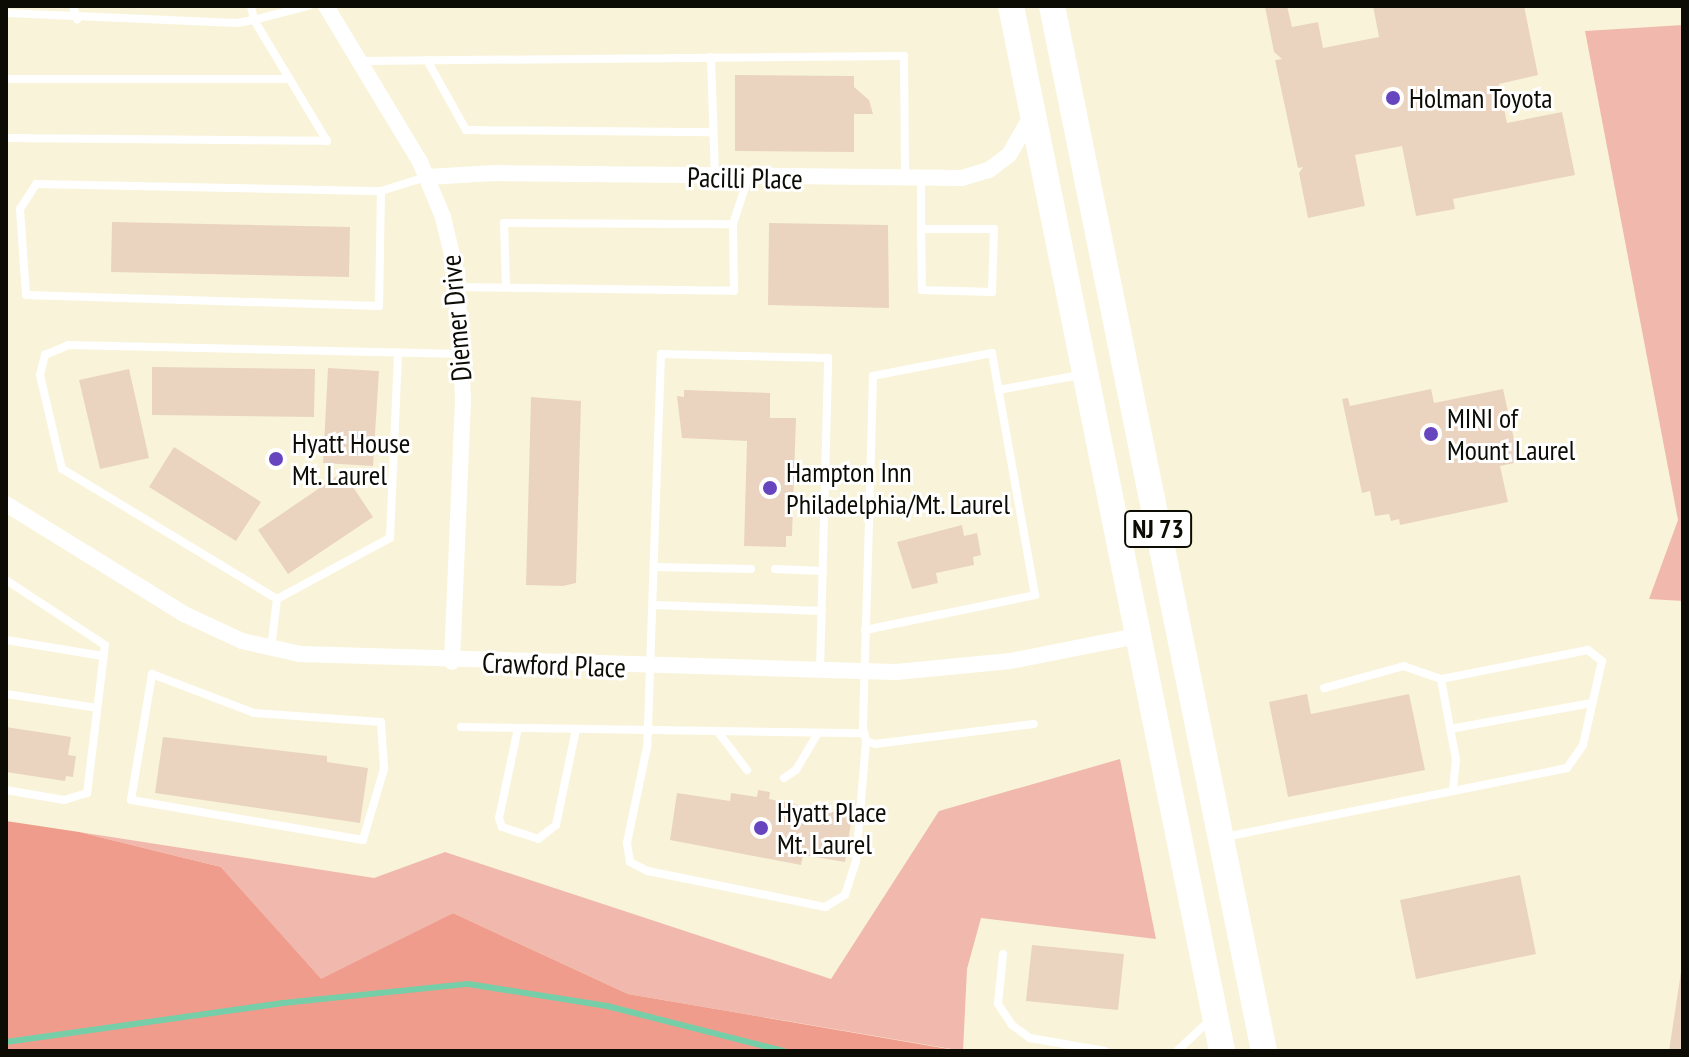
<!DOCTYPE html>
<html>
<head>
<meta charset="utf-8">
<style>
	body { margin:0 }
	#map { position:relative; width:1689px; height:1057px; overflow:hidden; background:#f9f4d9; font-family:"PT Sans Narrow",sans-serif }
	div>[style] { position:absolute }
	[style*='--x'] { left:calc(var(--x)*1px); top:calc(var(--y)*1px); width:calc(var(--w)*1px); rotate:calc(var(--a)*1deg) }
	.green>* { inset:0; background:#f1b9ad }
	.forest>* { inset:0; background:#f09c8c }
	.stream>* { height:6px; margin:-3px; padding:0 3px; transform-origin:3px; border-radius:3px; background:#75cea8 }
	.building>* { inset:0; background:#ead4c0 }
	.service>* { height:8px; margin:-4px; padding:0 4px; transform-origin:4px; border-radius:4px; background:#fff }
	.minor>* { height:16px; margin:-8px; padding:0 8px; transform-origin:8px; border-radius:8px; background:#fff }
	.trunk>* { height:26px; margin:-13px; padding:0 13px; transform-origin:13px; border-radius:13px; background:#fff }
	.dots>* { width:22px; height:22px; translate:-50% -50%; box-sizing:border-box; border:4px solid #fff; border-radius:50% }
	span { translate:-50% -50%; white-space:nowrap; text-align:center; line-height:1.15; -webkit-text-stroke:6px #fff; paint-order:stroke }
	.shield-label span { padding:2px 6px; background:#fff; border:2px solid; border-radius:6px; -webkit-text-stroke-width:0 }
	.shield-label { font-size:26px; color:#0d0c04; font-weight:700 }
	.poi-label { font-size:28px; color:#0d0c04 }
	.left { translate:0 -50%; text-align:left }
	.street-label { font-size:28px; color:#0d0c04 }
	.frame { position:absolute; inset:0; border:8px solid #0d0c04; pointer-events:none }
</style>
</head>
<body>
<div id="map">
	<div class="green">
		<div style="clip-path:polygon(1683px 25px,1683px 601px,1649px 599px,1678px 520px,1585px 31px)"></div>
		<div style="clip-path:polygon(1120px 759px,1156px 939px,981px 918px,967px 969px,963px 1051px,628px 994px,453px 913px,321px 980px,221px 867px,79px 832px,374px 878px,445px 852px,831px 979px,939px 811px)"></div>
	</div>
	<div class="forest">
		<div style="clip-path:polygon(6px 821px,79px 832px,221px 867px,321px 979px,453px 913px,628px 994px,960px 1051px,6px 1051px)"></div>
	</div>
	<div class="stream">
		<div style="--x:6;--y:1042;--w:280;--a:-8"></div>
		<div style="--x:283;--y:1003;--w:186;--a:-5.9"></div>
		<div style="--x:468;--y:984;--w:141;--a:9"></div>
		<div style="--x:607;--y:1006;--w:182;--a:14.3"></div>
	</div>
	<div class="building">
		<div style="clip-path:polygon(1287px 6px,1292px 27px,1318px 22px,1323px 48px,1379px 37px,1373px 6px,1524px 6px,1538px 75px,1499px 84px,1507px 123px,1562px 112px,1575px 175px,1453px 199px,1455px 209px,1416px 216px,1402px 146px,1355px 155px,1365px 206px,1308px 218px,1299px 173px,1303px 167px,1298px 168px,1275px 60px,1282px 59px,1274px 52px,1265px 7px)"></div>
		<div style="clip-path:polygon(735px 75px,854px 76px,854px 87px,869px 100px,873px 114px,854px 114px,854px 152px,735px 151px)"></div>
		<div style="clip-path:polygon(112px 222px,350px 227px,349px 277px,111px 272px)"></div>
		<div style="clip-path:polygon(769px 223px,888px 225px,889px 308px,768px 305px)"></div>
		<div style="clip-path:polygon(152px 367px,315px 369px,314px 417px,152px 415px)"></div>
		<div style="clip-path:polygon(328px 368px,379px 371px,373px 466px,323px 463px)"></div>
		<div style="clip-path:polygon(129px 369px,149px 458px,100px 469px,79px 380px)"></div>
		<div style="clip-path:polygon(1431px 389px,1434px 403px,1503px 389px,1519px 462px,1500px 466px,1508px 502px,1400px 525px,1399px 519px,1391px 521px,1389px 514px,1375px 516px,1370px 491px,1362px 493px,1342px 399px,1348px 398px,1350px 406px)"></div>
		<div style="clip-path:polygon(684px 390px,770px 393px,770px 418px,796px 418px,792px 536px,786px 536px,786px 547px,744px 546px,747px 441px,682px 438px,677px 396px,684px 397px)"></div>
		<div style="clip-path:polygon(531px 397px,581px 401px,576px 583px,563px 586px,526px 585px)"></div>
		<div style="clip-path:polygon(174px 447px,261px 502px,236px 541px,149px 487px)"></div>
		<div style="clip-path:polygon(343px 472px,373px 517px,288px 574px,258px 530px)"></div>
		<div style="clip-path:polygon(962px 525px,964px 536px,977px 533px,981px 555px,973px 557px,974px 565px,936px 573px,938px 583px,912px 589px,897px 542px)"></div>
		<div style="clip-path:polygon(1307px 694px,1311px 714px,1409px 694px,1425px 770px,1288px 797px,1269px 702px)"></div>
		<div style="clip-path:polygon(6px 727px,71px 737px,68px 755px,76px 756px,73px 777px,66px 776px,65px 781px,6px 772px)"></div>
		<div style="clip-path:polygon(163px 737px,327px 756px,327px 762px,368px 768px,360px 823px,155px 793px)"></div>
		<div style="clip-path:polygon(758px 790px,770px 792px,769px 799px,852px 816px,845px 862px,803px 855px,801px 865px,670px 840px,677px 793px,730px 801px,731px 793px,757px 797px)"></div>
		<div style="clip-path:polygon(1520px 875px,1536px 954px,1416px 979px,1400px 900px)"></div>
		<div style="clip-path:polygon(1032px 945px,1124px 954px,1118px 1010px,1026px 1001px)"></div>
		<div style="clip-path:polygon(1681px 972px,1683px 1051px,1669px 1051px)"></div>
	</div>
	<div class="service">
		<div style="--x:73;--y:6;--w:14;--a:73"></div>
		<div style="--x:6;--y:13;--w:231;--a:2.5"></div>
		<div style="--x:237;--y:23;--w:17;--a:-10"></div>
		<div style="--x:254;--y:20;--w:14;--a:-102"></div>
		<div style="--x:711;--y:57;--w:119;--a:88.1"></div>
		<div style="--x:427;--y:60;--w:80;--a:60.9"></div>
		<div style="--x:466;--y:130;--w:247;--a:0.5"></div>
		<div style="--x:360;--y:61;--w:544;--a:-0.53"></div>
		<div style="--x:904;--y:56;--w:121;--a:89.5"></div>
		<div style="--x:6;--y:79;--w:284;--a:0"></div>
		<div style="--x:6;--y:138;--w:321;--a:0.5"></div>
		<div style="--x:327;--y:141;--w:141;--a:-121.1"></div>
		<div style="--x:254;--y:20;--w:56;--a:-14.5"></div>
		<div style="--x:921;--y:180;--w:49;--a:90"></div>
		<div style="--x:921;--y:229;--w:61;--a:89.1"></div>
		<div style="--x:922;--y:290;--w:70;--a:1.6"></div>
		<div style="--x:992;--y:292;--w:63;--a:-88.2"></div>
		<div style="--x:994;--y:229;--w:73;--a:180"></div>
		<div style="--x:381;--y:191;--w:115;--a:91"></div>
		<div style="--x:379;--y:306;--w:353;--a:-178.2"></div>
		<div style="--x:26;--y:295;--w:86;--a:-94"></div>
		<div style="--x:20;--y:209;--w:30;--a:-57"></div>
		<div style="--x:36;--y:184;--w:345;--a:1.2"></div>
		<div style="--x:381;--y:191;--w:47;--a:-17.3"></div>
		<div style="--x:458;--y:287;--w:276;--a:0.8"></div>
		<div style="--x:734;--y:291;--w:67;--a:-90.9"></div>
		<div style="--x:733;--y:224;--w:48;--a:-71.9"></div>
		<div style="--x:506;--y:287;--w:64;--a:-91.8"></div>
		<div style="--x:504;--y:223;--w:229;--a:0.3"></div>
		<div style="--x:998;--y:390;--w:83;--a:-10.4"></div>
		<div style="--x:654;--y:567;--w:97;--a:1.2"></div>
		<div style="--x:775;--y:569;--w:48;--a:2.4"></div>
		<div style="--x:6;--y:580;--w:118;--a:33.3"></div>
		<div style="--x:105;--y:645;--w:149;--a:96.9"></div>
		<div style="--x:87;--y:793;--w:24;--a:163"></div>
		<div style="--x:64;--y:800;--w:59;--a:-170.2"></div>
		<div style="--x:277;--y:599;--w:128;--a:-28.4"></div>
		<div style="--x:390;--y:538;--w:186;--a:-87.5"></div>
		<div style="--x:653;--y:605;--w:169;--a:2"></div>
		<div style="--x:865;--y:630;--w:174;--a:-11.6"></div>
		<div style="--x:1035;--y:595;--w:246;--a:-100.1"></div>
		<div style="--x:992;--y:353;--w:121;--a:169.1"></div>
		<div style="--x:873;--y:376;--w:113;--a:91.5"></div>
		<div style="--x:870;--y:489;--w:238;--a:91.7"></div>
		<div style="--x:863;--y:727;--w:14;--a:78"></div>
		<div style="--x:866;--y:741;--w:9;--a:18"></div>
		<div style="--x:875;--y:744;--w:160;--a:-7.2"></div>
		<div style="--x:6;--y:640;--w:98;--a:9.4"></div>
		<div style="--x:271;--y:648;--w:49;--a:-83"></div>
		<div style="--x:277;--y:599;--w:251;--a:-148.8"></div>
		<div style="--x:62;--y:469;--w:97;--a:-103.2"></div>
		<div style="--x:40;--y:375;--w:21;--a:-76"></div>
		<div style="--x:45;--y:355;--w:25;--a:-23"></div>
		<div style="--x:68;--y:345;--w:395;--a:1.3"></div>
		<div style="--x:820;--y:671;--w:313;--a:-88.5"></div>
		<div style="--x:828;--y:358;--w:167;--a:-178.6"></div>
		<div style="--x:661;--y:354;--w:393;--a:92"></div>
		<div style="--x:647;--y:747;--w:98;--a:101.8"></div>
		<div style="--x:627;--y:843;--w:19;--a:81"></div>
		<div style="--x:630;--y:862;--w:20;--a:27"></div>
		<div style="--x:648;--y:871;--w:181;--a:11.5"></div>
		<div style="--x:825;--y:907;--w:23;--a:-31"></div>
		<div style="--x:845;--y:895;--w:36;--a:-72"></div>
		<div style="--x:856;--y:861;--w:120;--a:-85.2"></div>
		<div style="--x:152;--y:674;--w:109;--a:20.9"></div>
		<div style="--x:254;--y:713;--w:127;--a:4.1"></div>
		<div style="--x:381;--y:722;--w:47;--a:86.3"></div>
		<div style="--x:384;--y:769;--w:74;--a:106.5"></div>
		<div style="--x:363;--y:840;--w:235;--a:-170.2"></div>
		<div style="--x:131;--y:800;--w:128;--a:-80.5"></div>
		<div style="--x:1441;--y:679;--w:82;--a:79.5"></div>
		<div style="--x:1456;--y:760;--w:31;--a:96"></div>
		<div style="--x:6;--y:694;--w:92;--a:8.7"></div>
		<div style="--x:461;--y:727;--w:403;--a:0.9"></div>
		<div style="--x:518;--y:728;--w:92;--a:101.9"></div>
		<div style="--x:499;--y:818;--w:9;--a:72"></div>
		<div style="--x:502;--y:827;--w:38;--a:18"></div>
		<div style="--x:538;--y:839;--w:23;--a:-38"></div>
		<div style="--x:556;--y:825;--w:98;--a:-78.2"></div>
		<div style="--x:1450;--y:729;--w:144;--a:-10.4"></div>
		<div style="--x:718;--y:732;--w:48;--a:52.7"></div>
		<div style="--x:784;--y:778;--w:14;--a:-34"></div>
		<div style="--x:796;--y:770;--w:43;--a:-59.3"></div>
		<div style="--x:1225;--y:837;--w:349;--a:-11.4"></div>
		<div style="--x:1567;--y:768;--w:28;--a:-55"></div>
		<div style="--x:1583;--y:745;--w:86;--a:-77.3"></div>
		<div style="--x:1602;--y:661;--w:18;--a:-142"></div>
		<div style="--x:1588;--y:650;--w:150;--a:168.8"></div>
		<div style="--x:1441;--y:679;--w:39;--a:-161"></div>
		<div style="--x:1404;--y:666;--w:83;--a:164.6"></div>
		<div style="--x:1003;--y:954;--w:50;--a:95.7"></div>
		<div style="--x:998;--y:1004;--w:25;--a:56"></div>
		<div style="--x:1012;--y:1025;--w:22;--a:36"></div>
		<div style="--x:1030;--y:1038;--w:76;--a:9.8"></div>
		<div style="--x:1177;--y:1051;--w:47;--a:-43.3"></div>
	</div>
	<div class="minor">
		<div style="--x:326;--y:6;--w:182;--a:58.9"></div>
		<div style="--x:420;--y:162;--w:60;--a:67.3"></div>
		<div style="--x:443;--y:217;--w:61;--a:76.7"></div>
		<div style="--x:457;--y:276;--w:124;--a:87.2"></div>
		<div style="--x:463;--y:400;--w:262;--a:92.4"></div>
		<div style="--x:427;--y:177;--w:69;--a:-3.3"></div>
		<div style="--x:496;--y:173;--w:466;--a:0.6"></div>
		<div style="--x:962;--y:178;--w:28;--a:-17"></div>
		<div style="--x:989;--y:170;--w:25;--a:-37"></div>
		<div style="--x:1009;--y:155;--w:46;--a:-60.1"></div>
		<div style="--x:6;--y:504;--w:211;--a:31.7"></div>
		<div style="--x:186;--y:615;--w:62;--a:24.9"></div>
		<div style="--x:242;--y:641;--w:59;--a:12.6"></div>
		<div style="--x:300;--y:654;--w:596;--a:1.73"></div>
		<div style="--x:896;--y:672;--w:115;--a:-5.5"></div>
		<div style="--x:1010;--y:661;--w:130;--a:-11.1"></div>
	</div>
	<div class="trunk">
		<div style="--x:1011;--y:6;--w:1066;--a:78.58"></div>
		<div style="--x:1052;--y:6;--w:1066;--a:78.53"></div>
	</div>
	<div class="dots">
		<div style="left:1393px;top:98px;background:#6745be"></div>
		<div style="left:1431px;top:434px;background:#6745be"></div>
		<div style="left:276px;top:459px;background:#6745be"></div>
		<div style="left:770px;top:488px;background:#6745be"></div>
		<div style="left:761px;top:828px;background:#6745be"></div>
	</div>
	<div class="shield-label">
		<span style="left:1158px;top:529px">NJ 73</span>
	</div>
	<div class="poi-label">
		<span class="left" style="left:1409px;top:98px">Holman Toyota</span>
		<span class="left" style="left:1447px;top:434px">MINI of<br>Mount Laurel</span>
		<span class="left" style="left:292px;top:459px">Hyatt House<br>Mt. Laurel</span>
		<span class="left" style="left:786px;top:488px">Hampton Inn<br>Philadelphia/Mt. Laurel</span>
		<span class="left" style="left:777px;top:828px">Hyatt Place<br>Mt. Laurel</span>
	</div>
	<div class="street-label">
		<span style="left:745px;top:178px;rotate:1deg">Pacilli Place</span>
		<span style="left:456px;top:318px;rotate:-95deg">Diemer Drive</span>
		<span style="left:554px;top:665px;rotate:2deg">Crawford Place</span>
	</div>
	<div class="frame"></div>
</div>
</body>
</html>
